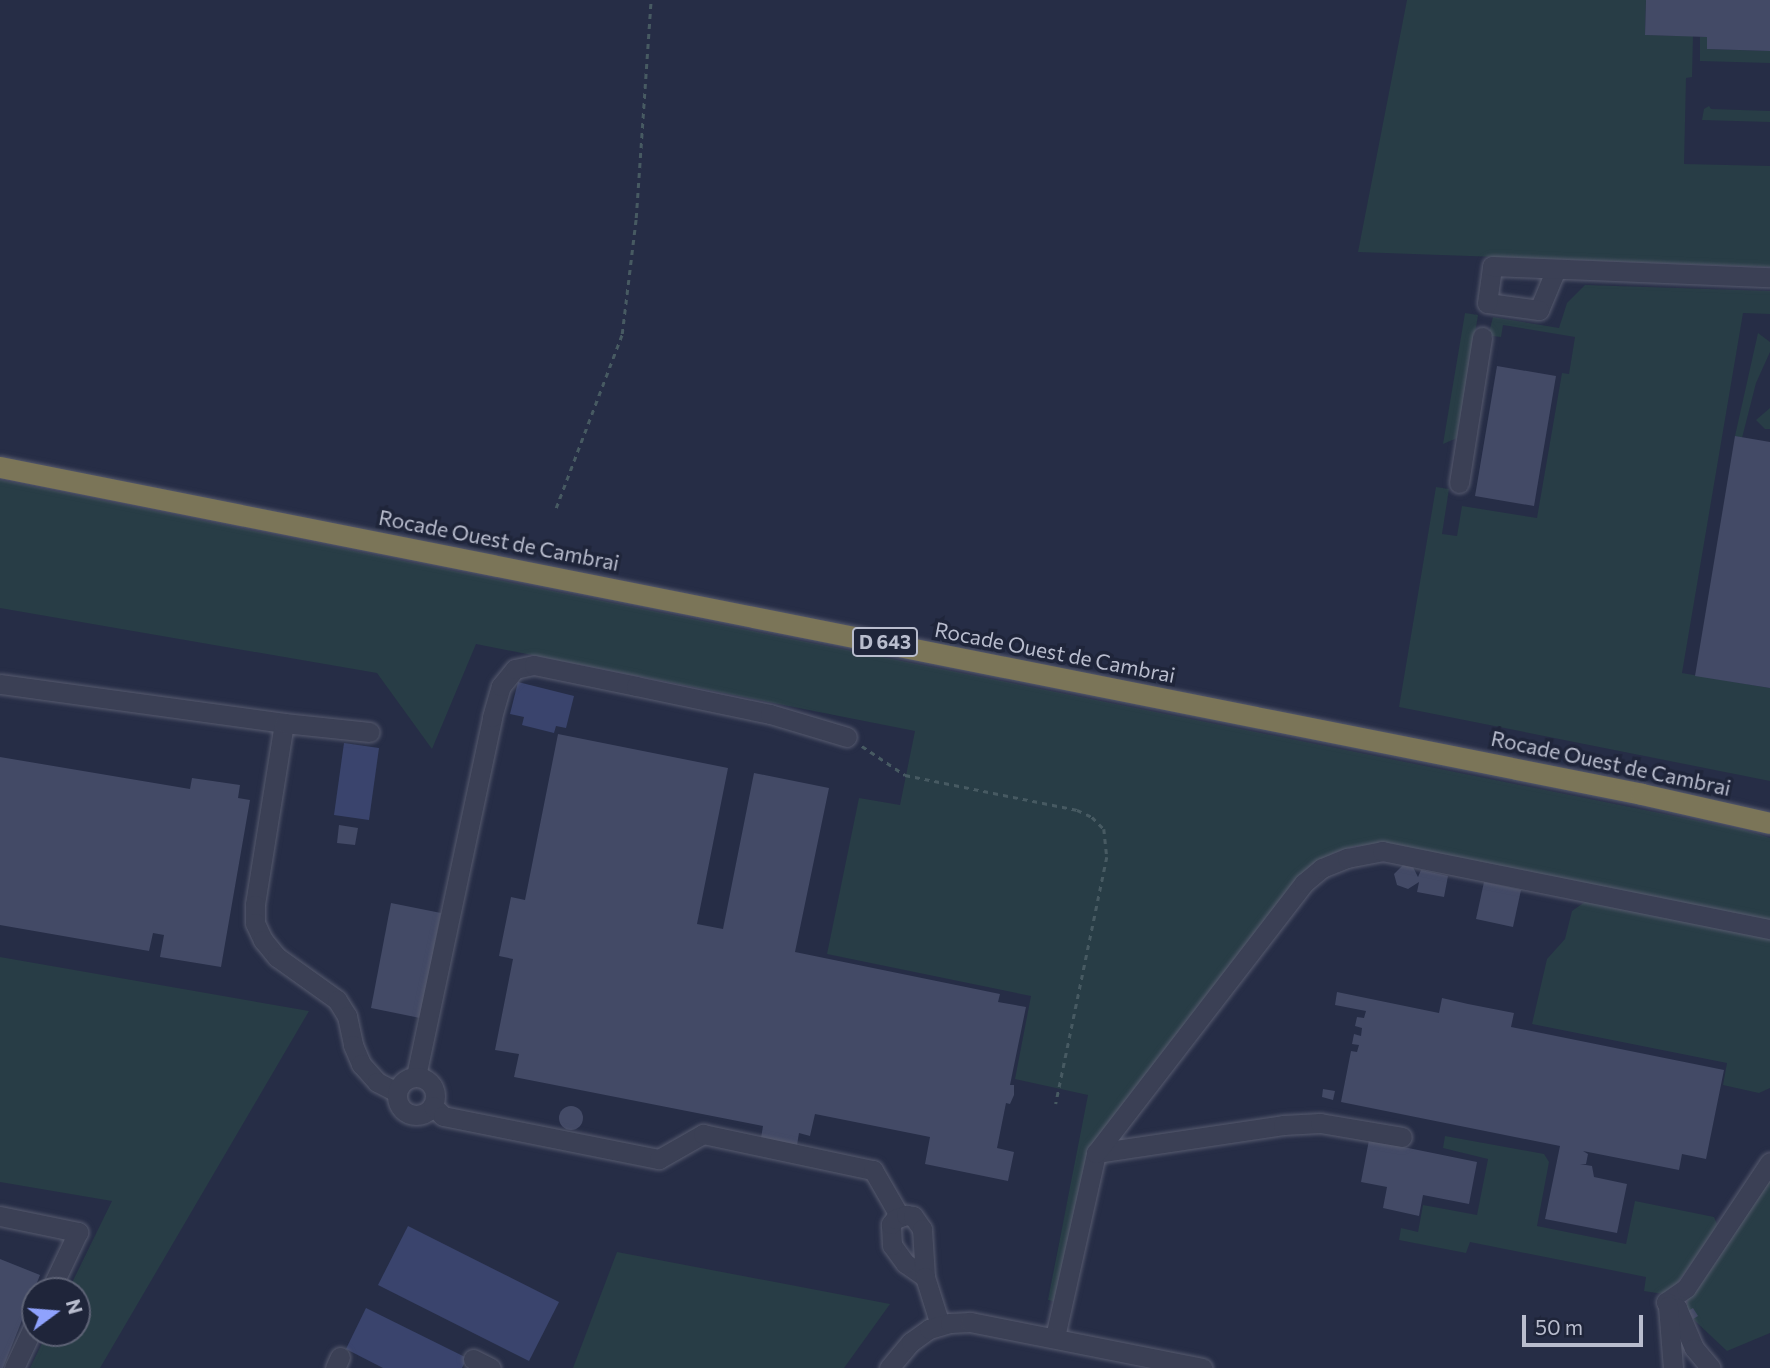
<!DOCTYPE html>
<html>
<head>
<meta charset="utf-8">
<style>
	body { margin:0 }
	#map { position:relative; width:1770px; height:1368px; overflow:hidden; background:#262d46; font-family:Commissioner,sans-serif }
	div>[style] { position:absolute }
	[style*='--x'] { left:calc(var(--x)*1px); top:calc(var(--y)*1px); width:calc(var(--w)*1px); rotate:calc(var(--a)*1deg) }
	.green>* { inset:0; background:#283d46 }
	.water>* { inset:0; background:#3a446d }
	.building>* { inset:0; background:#434a66 }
	.round { border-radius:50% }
	.path>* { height:2.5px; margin-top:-1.25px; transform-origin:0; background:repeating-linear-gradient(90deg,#475a62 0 5px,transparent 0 10px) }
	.roads { filter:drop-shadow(0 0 2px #575b6f) drop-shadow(0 0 2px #575b6f) }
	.minor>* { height:19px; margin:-9.5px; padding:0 9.5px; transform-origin:9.5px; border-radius:9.5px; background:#3b4055 }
	.minor>.ring { margin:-9.5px; padding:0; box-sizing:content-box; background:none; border:19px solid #3b4055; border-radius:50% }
	.highway>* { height:21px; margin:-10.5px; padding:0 10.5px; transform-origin:10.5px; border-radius:10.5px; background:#7b7558 }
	span { translate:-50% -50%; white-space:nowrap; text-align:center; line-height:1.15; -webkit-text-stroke:7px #1f253a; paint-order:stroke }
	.shield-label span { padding:2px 5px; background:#1f253a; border:2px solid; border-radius:5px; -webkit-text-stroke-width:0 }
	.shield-label { font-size:19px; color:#b9bdce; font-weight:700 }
	.street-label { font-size:21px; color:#b9bdce }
	.north { position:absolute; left:21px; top:1277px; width:70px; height:70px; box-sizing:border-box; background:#1f253a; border:2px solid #5d6275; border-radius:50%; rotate:74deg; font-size:19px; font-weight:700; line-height:28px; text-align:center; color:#b9bdce }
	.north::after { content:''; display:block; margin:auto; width:24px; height:32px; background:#8fa2fd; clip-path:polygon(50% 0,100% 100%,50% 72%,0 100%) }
	.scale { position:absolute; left:1522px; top:1315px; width:121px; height:32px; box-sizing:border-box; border:4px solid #b9bdce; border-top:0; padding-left:9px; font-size:21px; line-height:24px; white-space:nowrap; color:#b9bdce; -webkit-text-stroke:5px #1f253a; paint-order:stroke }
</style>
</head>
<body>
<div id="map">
	<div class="green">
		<div style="clip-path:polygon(1407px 0,1646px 0,1645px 35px,1693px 36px,1692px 77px,1686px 78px,1684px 164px,1770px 166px,1770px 267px,1358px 252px)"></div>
		<div style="clip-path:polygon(1700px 37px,1707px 37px,1707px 49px,1770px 51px,1770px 63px,1700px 61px)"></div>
		<div style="clip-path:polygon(1709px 106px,1711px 109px,1770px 111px,1770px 122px,1702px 120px,1704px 109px)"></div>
		<div style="clip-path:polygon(1585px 285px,1770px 291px,1770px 314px,1743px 313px,1682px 673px,1770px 688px,1770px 781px,1399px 707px,1436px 487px,1449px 489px,1442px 534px,1457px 536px,1462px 506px,1537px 518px,1562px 373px,1569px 374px,1575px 337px,1503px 325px,1501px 337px,1492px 336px,1489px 333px,1493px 317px,1559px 328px,1567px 303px)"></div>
		<div style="clip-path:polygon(1465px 313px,1478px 315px,1457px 438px,1443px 444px)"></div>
		<div style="clip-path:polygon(1758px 333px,1770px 342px,1770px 352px,1756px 383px,1742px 438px,1735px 436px)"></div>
		<div style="clip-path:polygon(1770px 408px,1770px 429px,1765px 429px,1756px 420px)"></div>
		<div style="clip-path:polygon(0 480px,1744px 830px,1770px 838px,1770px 922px,1378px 845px,1355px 846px,1334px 853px,1315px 864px,1104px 1129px,1062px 1303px,1048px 1300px,1088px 1095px,1015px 1079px,1031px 996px,827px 954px,859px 798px,900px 805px,915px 731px,476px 644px,432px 749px,377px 673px,0 608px)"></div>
		<div style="clip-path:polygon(1589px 899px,1770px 938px,1770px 1088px,1759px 1093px,1723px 1085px,1727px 1063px,1532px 1024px,1547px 959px,1565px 939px,1572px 911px)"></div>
		<div style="clip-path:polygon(0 957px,309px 1011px,100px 1368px,30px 1368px,47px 1333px,77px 1333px,77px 1291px,68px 1291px,112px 1201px,0 1182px)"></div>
		<div style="clip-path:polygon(1445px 1136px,1544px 1154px,1549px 1162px,1537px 1226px,1626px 1244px,1635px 1201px,1714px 1217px,1717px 1224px,1716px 1230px,1675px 1286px,1663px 1294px,1644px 1291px,1646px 1277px,1470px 1242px,1466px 1253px,1399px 1240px,1401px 1228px,1418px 1232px,1423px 1205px,1477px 1215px,1488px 1159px,1443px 1148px)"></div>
		<div style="clip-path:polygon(1770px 1178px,1770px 1333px,1727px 1351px,1693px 1319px,1687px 1309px,1687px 1298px)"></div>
		<div style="clip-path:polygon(617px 1252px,890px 1304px,844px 1368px,573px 1368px)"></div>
	</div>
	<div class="water">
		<div style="clip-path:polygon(518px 682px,574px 696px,566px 728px,556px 726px,554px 733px,522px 725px,524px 717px,510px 714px)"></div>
		<div style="clip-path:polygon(344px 743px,379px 748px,369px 820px,334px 815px)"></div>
		<div style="clip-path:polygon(408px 1226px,559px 1302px,529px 1361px,378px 1285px)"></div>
		<div style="clip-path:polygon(366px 1308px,467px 1358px,462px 1368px,383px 1368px,346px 1349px)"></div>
	</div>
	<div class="building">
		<div style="clip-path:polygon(1646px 0,1770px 0,1770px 51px,1707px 49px,1707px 37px,1645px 35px)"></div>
		<div style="clip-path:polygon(1497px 366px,1556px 376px,1534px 506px,1475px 496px)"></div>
		<div style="clip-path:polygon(1735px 436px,1770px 442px,1770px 688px,1695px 676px)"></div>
		<div style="clip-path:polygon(558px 734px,728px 768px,697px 924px,723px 929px,754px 773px,829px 788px,795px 952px,1000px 994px,998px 1002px,1026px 1007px,1010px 1085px,1014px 1085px,1014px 1095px,1010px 1104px,1006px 1103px,997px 1148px,1014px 1152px,1008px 1181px,925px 1164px,930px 1137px,815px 1114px,810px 1136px,799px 1133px,797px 1145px,761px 1138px,763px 1126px,514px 1077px,519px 1054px,495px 1050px,513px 959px,499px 956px,511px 897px,525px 900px)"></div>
		<div style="clip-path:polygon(0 757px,190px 789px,192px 778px,240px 785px,238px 798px,250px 800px,221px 967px,160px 957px,164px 935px,153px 933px,149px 951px,0 925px)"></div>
		<div style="clip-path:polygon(339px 825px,358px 828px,355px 845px,337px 843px)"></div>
		<div style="clip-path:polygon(1404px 864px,1413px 867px,1418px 877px,1421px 870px,1448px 876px,1444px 897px,1417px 892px,1419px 882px,1408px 889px,1397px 885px,1394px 874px)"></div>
		<div style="clip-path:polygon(1484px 882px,1521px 890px,1513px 927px,1476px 919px)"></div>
		<div style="clip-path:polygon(391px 903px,441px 913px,420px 1018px,371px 1008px)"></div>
		<div style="clip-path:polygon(1337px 992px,1439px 1013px,1442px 998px,1468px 1004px,1514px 1013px,1511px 1027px,1724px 1070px,1706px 1159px,1682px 1154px,1679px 1170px,1583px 1151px,1588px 1154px,1586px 1164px,1580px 1164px,1592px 1166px,1594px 1177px,1627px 1184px,1617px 1233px,1545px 1219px,1560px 1146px,1341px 1102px,1351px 1051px,1357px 1052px,1359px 1045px,1352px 1044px,1354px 1034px,1361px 1036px,1362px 1028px,1355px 1026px,1357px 1017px,1364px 1018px,1366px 1011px,1335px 1005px)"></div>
		<div style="clip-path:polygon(1323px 1089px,1335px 1091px,1333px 1100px,1322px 1097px)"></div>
		<div class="round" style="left:559px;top:1106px;width:24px;height:24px"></div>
		<div style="clip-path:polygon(1369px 1140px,1477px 1162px,1469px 1204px,1423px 1195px,1419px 1216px,1383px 1208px,1387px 1187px,1361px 1182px)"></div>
		<div style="clip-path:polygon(0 1259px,40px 1275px,3px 1368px,0 1368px)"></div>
		<div style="clip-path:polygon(1693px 1308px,1698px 1316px,1693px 1319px,1688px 1311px)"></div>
	</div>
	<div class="path">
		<div style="--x:556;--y:508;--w:186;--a:-69.2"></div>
		<div style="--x:622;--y:334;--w:117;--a:-83.1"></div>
		<div style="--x:636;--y:218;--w:219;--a:-86.1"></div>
		<div style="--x:862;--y:746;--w:52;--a:34"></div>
		<div style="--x:905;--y:775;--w:176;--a:11.5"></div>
		<div style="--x:1077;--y:810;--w:17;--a:25"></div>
		<div style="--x:1092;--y:817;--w:17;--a:45"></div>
		<div style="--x:1104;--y:829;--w:28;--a:84"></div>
		<div style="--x:1107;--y:857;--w:252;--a:101.7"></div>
	</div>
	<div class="roads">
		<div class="minor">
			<div style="--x:1556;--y:269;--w:44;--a:112.5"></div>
			<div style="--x:1539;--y:310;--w:52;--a:-172.3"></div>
			<div style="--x:1487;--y:303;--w:37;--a:-82"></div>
			<div style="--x:1492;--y:266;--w:278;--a:2.3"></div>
			<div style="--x:1459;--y:483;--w:148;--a:-81"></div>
			<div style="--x:0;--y:684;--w:287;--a:7.8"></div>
			<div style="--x:284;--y:723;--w:184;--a:99.1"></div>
			<div style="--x:255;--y:905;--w:18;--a:90"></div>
			<div style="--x:255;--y:923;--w:19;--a:65"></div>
			<div style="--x:263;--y:940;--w:22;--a:51"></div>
			<div style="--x:277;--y:957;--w:74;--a:35.6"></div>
			<div style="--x:337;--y:1000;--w:19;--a:58"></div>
			<div style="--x:347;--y:1016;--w:30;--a:78"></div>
			<div style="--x:353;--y:1045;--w:21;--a:67"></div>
			<div style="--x:361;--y:1064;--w:24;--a:48"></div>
			<div style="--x:377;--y:1082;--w:22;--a:27"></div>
			<div style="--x:284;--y:723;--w:86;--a:6"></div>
			<div style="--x:416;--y:1076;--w:367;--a:-78"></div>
			<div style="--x:492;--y:717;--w:32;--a:-74"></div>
			<div style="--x:501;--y:686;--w:22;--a:-51"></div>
			<div style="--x:515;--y:669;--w:19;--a:-12"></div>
			<div style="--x:534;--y:665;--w:104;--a:11.6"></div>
			<div style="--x:636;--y:686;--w:137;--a:11.8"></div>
			<div style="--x:770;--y:714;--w:80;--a:16.6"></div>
			<div class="ring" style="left:397px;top:1077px;width:19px;height:19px"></div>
			<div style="--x:433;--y:1106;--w:14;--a:45"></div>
			<div style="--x:443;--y:1116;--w:220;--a:11.3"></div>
			<div style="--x:659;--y:1159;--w:51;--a:-29.6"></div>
			<div style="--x:703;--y:1134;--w:174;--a:12"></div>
			<div style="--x:873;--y:1170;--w:54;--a:60.1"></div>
			<div style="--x:1096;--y:1153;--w:189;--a:-8.5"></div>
			<div style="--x:1283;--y:1125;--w:37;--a:-3"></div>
			<div style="--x:1320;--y:1123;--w:83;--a:9.7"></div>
			<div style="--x:0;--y:1216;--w:80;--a:11.6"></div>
			<div style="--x:78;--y:1232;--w:65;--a:115.4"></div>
			<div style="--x:925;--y:1277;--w:24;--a:-145"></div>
			<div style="--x:905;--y:1263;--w:22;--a:-126"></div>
			<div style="--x:892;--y:1245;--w:21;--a:-93"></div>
			<div style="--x:891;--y:1224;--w:6;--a:-51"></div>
			<div style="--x:895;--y:1219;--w:12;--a:-20"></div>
			<div style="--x:906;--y:1215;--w:7;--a:8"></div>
			<div style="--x:913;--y:1216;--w:16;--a:55"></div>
			<div style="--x:922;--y:1229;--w:48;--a:86.4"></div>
			<div style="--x:925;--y:1277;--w:50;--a:72.6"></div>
			<div style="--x:1666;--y:1302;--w:24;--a:-35"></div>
			<div style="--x:1686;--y:1288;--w:151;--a:-56.3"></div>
			<div style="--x:1666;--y:1302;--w:13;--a:29"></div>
			<div style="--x:1677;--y:1308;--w:43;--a:67"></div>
			<div style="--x:1694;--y:1348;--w:26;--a:50"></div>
			<div style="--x:1668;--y:1306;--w:62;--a:85.4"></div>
			<div style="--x:1055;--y:1337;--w:189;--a:-77.4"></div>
			<div style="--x:1096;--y:1153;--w:341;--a:-52.4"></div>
			<div style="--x:1304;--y:883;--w:23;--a:-40"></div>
			<div style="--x:1322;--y:868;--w:27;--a:-22"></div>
			<div style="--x:1347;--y:858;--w:36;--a:-11"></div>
			<div style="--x:1382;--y:851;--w:396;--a:11.4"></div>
			<div style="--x:473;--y:1359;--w:20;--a:27"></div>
			<div style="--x:14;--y:1368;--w:50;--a:-65"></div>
			<div style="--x:335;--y:1368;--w:12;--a:-66"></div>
			<div style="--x:889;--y:1368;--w:34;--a:-50"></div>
			<div style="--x:911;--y:1342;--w:22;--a:-36"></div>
			<div style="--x:929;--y:1329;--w:22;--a:-16"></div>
			<div style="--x:950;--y:1323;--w:20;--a:-3"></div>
			<div style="--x:970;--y:1322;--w:237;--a:11.2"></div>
		</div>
		<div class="highway">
			<div style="--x:0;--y:467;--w:1674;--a:11.26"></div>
			<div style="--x:1642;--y:794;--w:131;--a:12.8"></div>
		</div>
	</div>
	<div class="shield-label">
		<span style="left:885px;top:642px">D 643</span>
	</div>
	<div class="street-label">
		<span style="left:499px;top:540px;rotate:11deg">Rocade Ouest de Cambrai</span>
		<span style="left:1055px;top:652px;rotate:11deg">Rocade Ouest de Cambrai</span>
		<span style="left:1611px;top:763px;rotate:12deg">Rocade Ouest de Cambrai</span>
	</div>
	<div class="north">N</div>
	<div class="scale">50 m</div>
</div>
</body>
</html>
